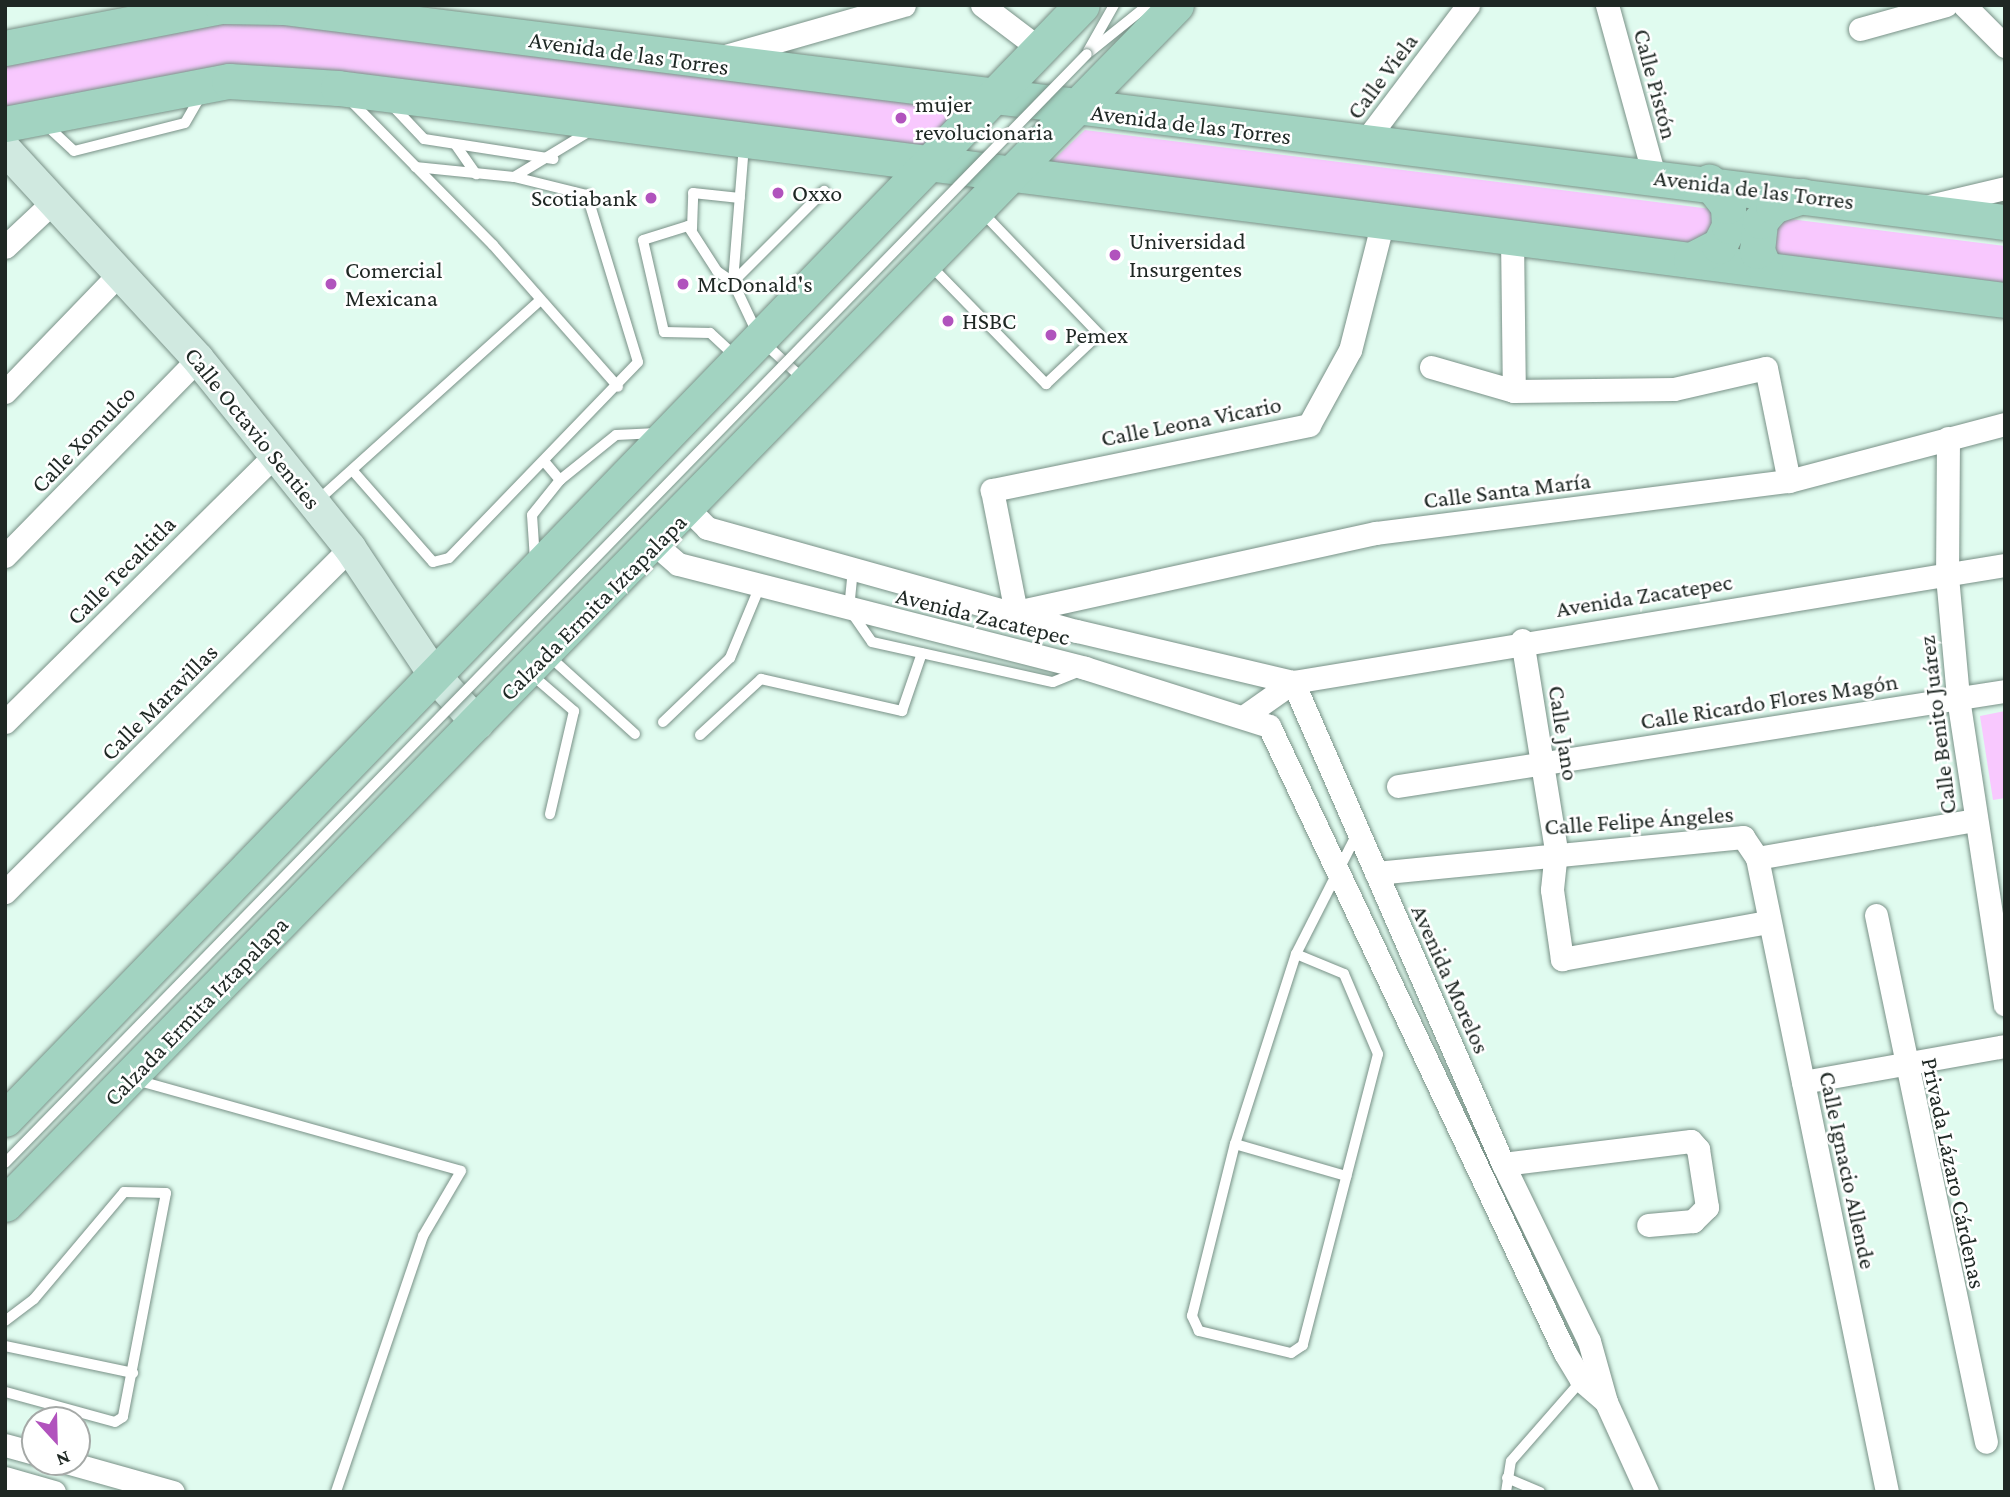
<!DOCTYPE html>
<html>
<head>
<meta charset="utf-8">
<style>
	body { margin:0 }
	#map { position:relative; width:2010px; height:1497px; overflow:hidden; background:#e0fbef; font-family:"Crimson Pro",serif }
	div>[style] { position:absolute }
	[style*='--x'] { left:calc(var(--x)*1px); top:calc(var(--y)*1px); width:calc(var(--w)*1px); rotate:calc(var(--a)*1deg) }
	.green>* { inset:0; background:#f8c8fe }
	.roads { filter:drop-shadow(0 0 2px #799187) drop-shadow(0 0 2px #799187) }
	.lane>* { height:10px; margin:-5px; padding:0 5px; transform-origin:5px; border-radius:5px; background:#fff }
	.street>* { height:23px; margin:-11.5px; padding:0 11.5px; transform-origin:11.5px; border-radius:11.5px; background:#fff }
	.secondary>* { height:32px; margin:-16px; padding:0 16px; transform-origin:16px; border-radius:16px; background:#d0e9e0 }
	.primary>* { height:35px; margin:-17.5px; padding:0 17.5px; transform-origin:17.5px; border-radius:17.5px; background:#a2d3c1 }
	.bridges { filter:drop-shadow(0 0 2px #799187) drop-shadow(0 0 2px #799187) }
	.lane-bridge>* { height:10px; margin:-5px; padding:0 5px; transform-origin:5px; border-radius:5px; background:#fff }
	.dots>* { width:19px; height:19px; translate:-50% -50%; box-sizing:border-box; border:4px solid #fff; border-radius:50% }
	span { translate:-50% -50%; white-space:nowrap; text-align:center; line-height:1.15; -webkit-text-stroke:5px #fff; paint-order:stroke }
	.street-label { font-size:24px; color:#1f2824 }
	.poi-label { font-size:24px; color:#1f2824 }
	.left { translate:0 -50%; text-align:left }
	.right { translate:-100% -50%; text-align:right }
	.frame { position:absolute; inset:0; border:7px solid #1f2824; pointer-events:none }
	.north { position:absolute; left:21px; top:1406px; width:70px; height:70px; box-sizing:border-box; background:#fff; border:2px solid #a5a9a7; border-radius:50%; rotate:158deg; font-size:19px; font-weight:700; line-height:28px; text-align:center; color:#1f2824 }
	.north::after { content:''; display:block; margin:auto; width:24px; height:32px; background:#b153bd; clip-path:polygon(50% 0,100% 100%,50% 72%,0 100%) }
</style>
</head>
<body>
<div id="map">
	<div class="green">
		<div style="clip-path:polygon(260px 18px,967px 104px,921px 148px,256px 68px,5px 113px,5px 60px)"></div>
		<div style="clip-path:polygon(1085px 130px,2005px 246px,2005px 283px,1048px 165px)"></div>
		<div style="clip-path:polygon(2005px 711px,2005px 798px,1993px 800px,1980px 716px)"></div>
	</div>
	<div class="roads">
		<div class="lane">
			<div style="--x:1088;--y:51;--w:53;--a:-60.5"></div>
			<div style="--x:1087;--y:54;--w:78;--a:-38.8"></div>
			<div style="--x:350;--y:100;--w:204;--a:45.4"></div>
			<div style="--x:493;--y:245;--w:189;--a:48.6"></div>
			<div style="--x:389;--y:102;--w:51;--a:46.6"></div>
			<div style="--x:424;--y:139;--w:131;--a:8.8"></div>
			<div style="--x:43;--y:122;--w:42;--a:43.1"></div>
			<div style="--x:74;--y:151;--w:114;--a:-14.2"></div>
			<div style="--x:185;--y:123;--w:34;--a:-60"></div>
			<div style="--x:455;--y:144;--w:37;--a:55"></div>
			<div style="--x:744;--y:145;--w:137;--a:94.6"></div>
			<div style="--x:733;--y:282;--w:63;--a:64.7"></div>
			<div style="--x:760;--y:339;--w:60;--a:43"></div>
			<div style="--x:514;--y:177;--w:95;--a:-31.2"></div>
			<div style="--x:692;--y:229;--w:36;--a:-88"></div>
			<div style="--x:693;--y:193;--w:47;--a:6.1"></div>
			<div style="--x:929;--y:264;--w:168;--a:45.7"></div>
			<div style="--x:1046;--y:384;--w:73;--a:-43.3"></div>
			<div style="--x:1099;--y:334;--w:170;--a:-133.8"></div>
			<div style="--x:735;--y:356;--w:34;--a:-137"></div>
			<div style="--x:710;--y:333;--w:46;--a:-178.8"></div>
			<div style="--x:664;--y:332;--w:94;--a:-102.9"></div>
			<div style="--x:643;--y:240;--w:47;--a:-17.3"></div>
			<div style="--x:688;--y:226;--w:54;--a:57.2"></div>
			<div style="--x:717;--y:271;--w:19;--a:35"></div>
			<div style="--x:733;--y:282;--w:129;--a:-45"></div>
			<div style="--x:544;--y:461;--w:25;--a:50"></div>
			<div style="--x:353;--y:471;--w:121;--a:48.7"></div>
			<div style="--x:433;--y:562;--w:16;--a:-14"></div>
			<div style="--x:449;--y:558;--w:272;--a:-46"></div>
			<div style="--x:638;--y:362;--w:175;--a:-107"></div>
			<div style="--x:587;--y:195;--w:75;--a:-166.1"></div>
			<div style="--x:514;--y:177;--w:99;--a:-174.2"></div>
			<div style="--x:316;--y:502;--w:302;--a:-42"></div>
			<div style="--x:535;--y:560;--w:45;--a:-93.8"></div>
			<div style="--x:532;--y:515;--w:45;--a:-51.3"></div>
			<div style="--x:560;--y:480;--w:72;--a:-38.8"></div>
			<div style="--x:616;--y:435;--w:41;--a:-2.8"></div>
			<div style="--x:853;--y:569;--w:40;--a:95.7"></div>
			<div style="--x:849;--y:609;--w:40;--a:55.1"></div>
			<div style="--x:872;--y:642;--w:185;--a:12.5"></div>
			<div style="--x:1053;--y:682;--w:31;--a:-22"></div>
			<div style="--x:549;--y:656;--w:116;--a:42.2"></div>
			<div style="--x:531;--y:674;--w:57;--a:40.7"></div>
			<div style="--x:574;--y:711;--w:106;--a:103.1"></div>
			<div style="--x:663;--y:722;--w:93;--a:-43.7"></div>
			<div style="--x:730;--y:658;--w:78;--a:-67.4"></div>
			<div style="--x:700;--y:735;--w:83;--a:-42.6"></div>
			<div style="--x:761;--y:679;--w:145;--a:12.8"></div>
			<div style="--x:902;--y:711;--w:61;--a:-71"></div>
			<div style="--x:1296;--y:954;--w:52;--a:22.6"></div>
			<div style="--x:1344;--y:974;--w:87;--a:67"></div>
			<div style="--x:1378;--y:1054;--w:301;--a:104.5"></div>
			<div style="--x:1303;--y:1345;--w:14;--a:146"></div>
			<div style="--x:1291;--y:1353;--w:95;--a:-166.6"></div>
			<div style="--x:1199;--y:1331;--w:17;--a:-115"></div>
			<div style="--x:1192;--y:1316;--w:177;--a:-76"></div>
			<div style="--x:1235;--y:1144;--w:200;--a:-72.2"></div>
			<div style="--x:1296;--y:954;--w:137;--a:-63.1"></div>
			<div style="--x:136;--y:1080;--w:337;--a:15.6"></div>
			<div style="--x:461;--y:1171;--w:75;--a:120.3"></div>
			<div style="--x:423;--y:1236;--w:270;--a:108.8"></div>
			<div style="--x:1235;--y:1144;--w:116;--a:16.1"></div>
			<div style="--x:5;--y:1321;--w:36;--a:-37"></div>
			<div style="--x:34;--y:1299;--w:140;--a:-49.9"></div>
			<div style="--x:124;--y:1192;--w:42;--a:1.4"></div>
			<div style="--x:166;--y:1193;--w:228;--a:100.9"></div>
			<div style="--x:123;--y:1417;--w:9;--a:148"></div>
			<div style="--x:115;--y:1422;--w:114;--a:-164.7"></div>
			<div style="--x:5;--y:1346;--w:131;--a:11.9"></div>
			<div style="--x:1507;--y:1478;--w:36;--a:23"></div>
			<div style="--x:1506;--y:1492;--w:31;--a:-81"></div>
			<div style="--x:1511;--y:1461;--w:108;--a:-48.8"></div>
		</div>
		<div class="street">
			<div style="--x:982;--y:5;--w:73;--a:37.2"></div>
			<div style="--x:1607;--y:5;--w:177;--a:74.6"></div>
			<div style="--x:1964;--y:5;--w:58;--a:45"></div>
			<div style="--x:1860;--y:29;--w:89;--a:-15.6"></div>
			<div style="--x:725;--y:56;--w:186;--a:-15.9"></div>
			<div style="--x:1363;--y:144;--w:174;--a:-52.9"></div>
			<div style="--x:1929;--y:206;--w:78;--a:-13.3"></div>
			<div style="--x:1383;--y:221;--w:133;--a:104.3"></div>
			<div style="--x:1350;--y:350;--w:85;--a:118.7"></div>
			<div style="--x:1309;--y:425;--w:324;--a:168.4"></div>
			<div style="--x:992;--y:490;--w:124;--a:78.9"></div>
			<div style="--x:1016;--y:612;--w:369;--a:-12.4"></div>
			<div style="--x:1376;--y:533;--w:416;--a:-7.2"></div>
			<div style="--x:1789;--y:481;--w:223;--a:-14.8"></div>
			<div style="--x:1512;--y:237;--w:154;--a:89.3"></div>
			<div style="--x:5;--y:247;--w:67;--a:-43.2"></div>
			<div style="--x:1431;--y:367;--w:86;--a:16.1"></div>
			<div style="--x:1514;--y:391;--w:160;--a:-0.7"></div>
			<div style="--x:1674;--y:389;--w:94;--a:-12.9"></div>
			<div style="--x:1766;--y:368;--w:115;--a:78.5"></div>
			<div style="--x:5;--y:392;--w:165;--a:-46"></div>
			<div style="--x:1948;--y:438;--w:138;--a:90.4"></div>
			<div style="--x:1947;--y:576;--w:122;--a:84.8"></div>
			<div style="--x:1958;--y:698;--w:310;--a:81.3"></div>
			<div style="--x:689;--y:510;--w:25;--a:45"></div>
			<div style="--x:707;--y:528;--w:384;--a:15.6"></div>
			<div style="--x:1077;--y:631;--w:222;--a:13.3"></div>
			<div style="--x:1293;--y:682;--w:526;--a:66.46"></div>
			<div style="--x:1503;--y:1164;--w:197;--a:64.1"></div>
			<div style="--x:1589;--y:1341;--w:63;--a:74.4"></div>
			<div style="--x:1606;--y:1402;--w:99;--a:65.5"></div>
			<div style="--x:656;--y:545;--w:29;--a:41"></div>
			<div style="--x:678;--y:564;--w:420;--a:14.3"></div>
			<div style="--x:1085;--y:668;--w:193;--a:17.5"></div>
			<div style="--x:1269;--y:726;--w:693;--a:64.73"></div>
			<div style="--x:1565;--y:1353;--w:31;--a:59"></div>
			<div style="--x:1581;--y:1380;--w:33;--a:41"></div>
			<div style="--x:5;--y:556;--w:276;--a:-45.6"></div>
			<div style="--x:1522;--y:640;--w:214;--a:80.8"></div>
			<div style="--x:1556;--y:851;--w:39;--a:96"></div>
			<div style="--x:1552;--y:890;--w:70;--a:81.8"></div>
			<div style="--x:1562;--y:959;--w:208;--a:-10.2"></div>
			<div style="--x:1246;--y:715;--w:57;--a:-35.1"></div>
			<div style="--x:1293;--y:682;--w:722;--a:-9.33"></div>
			<div style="--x:5;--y:722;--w:380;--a:-44.7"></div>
			<div style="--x:1398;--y:786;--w:614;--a:-8.9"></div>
			<div style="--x:1757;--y:858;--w:647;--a:78.41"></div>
			<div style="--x:1376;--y:873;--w:369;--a:-5.6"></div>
			<div style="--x:1743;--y:837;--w:25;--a:56"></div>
			<div style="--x:1757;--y:858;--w:221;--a:-9.9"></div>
			<div style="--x:5;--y:892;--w:487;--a:-44.9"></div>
			<div style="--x:1876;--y:915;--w:538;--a:78.21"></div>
			<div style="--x:1803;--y:1082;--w:205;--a:-10.1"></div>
			<div style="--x:1503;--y:1164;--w:189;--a:-7"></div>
			<div style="--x:1691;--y:1141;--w:11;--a:49"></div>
			<div style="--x:1698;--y:1149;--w:59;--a:81.2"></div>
			<div style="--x:1707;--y:1207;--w:20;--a:135"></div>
			<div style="--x:1693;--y:1221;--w:45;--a:174.9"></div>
			<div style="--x:5;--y:1445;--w:31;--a:15"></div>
			<div style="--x:66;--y:1462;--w:111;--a:15.7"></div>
			<div style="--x:5;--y:1478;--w:51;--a:15.9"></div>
		</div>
		<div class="secondary">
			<div style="--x:5;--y:149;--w:285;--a:47.4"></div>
			<div style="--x:198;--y:359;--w:243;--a:51.2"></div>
			<div style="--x:350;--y:548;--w:154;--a:56.4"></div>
			<div style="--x:435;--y:676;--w:64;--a:48.1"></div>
		</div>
		<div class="primary">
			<div style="--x:5;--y:48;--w:221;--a:-11"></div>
			<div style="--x:222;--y:6;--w:61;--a:0.9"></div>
			<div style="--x:283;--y:7;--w:1735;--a:7.12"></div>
			<div style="--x:5;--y:124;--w:228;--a:-10.9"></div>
			<div style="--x:229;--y:81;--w:109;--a:3.7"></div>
			<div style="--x:338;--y:88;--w:1680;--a:7.25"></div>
			<div style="--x:1691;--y:260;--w:31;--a:-27"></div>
			<div style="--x:1719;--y:246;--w:22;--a:-63"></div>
			<div style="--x:1729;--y:226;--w:20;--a:-93"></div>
			<div style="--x:1728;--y:206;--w:31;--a:-128"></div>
			<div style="--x:1765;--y:269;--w:20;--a:-114"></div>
			<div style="--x:1757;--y:251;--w:30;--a:-84"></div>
			<div style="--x:1760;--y:221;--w:20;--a:-49"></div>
			<div style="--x:1773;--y:206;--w:31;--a:-19"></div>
			<div style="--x:5;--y:1119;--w:1549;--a:-45.97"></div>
			<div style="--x:5;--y:1204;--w:1676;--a:-45.68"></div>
		</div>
	</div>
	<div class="bridges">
		<div class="lane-bridge">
			<div style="--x:5;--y:1163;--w:1549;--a:-45.71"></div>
		</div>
	</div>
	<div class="dots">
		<div style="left:901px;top:118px;background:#b153bd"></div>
		<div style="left:778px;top:193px;background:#b153bd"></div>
		<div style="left:651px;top:198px;background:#b153bd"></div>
		<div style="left:1115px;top:255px;background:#b153bd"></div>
		<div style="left:331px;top:284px;background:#b153bd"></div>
		<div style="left:683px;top:284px;background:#b153bd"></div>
		<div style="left:948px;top:321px;background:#b153bd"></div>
		<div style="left:1051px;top:335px;background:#b153bd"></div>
	</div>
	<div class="street-label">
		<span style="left:629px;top:53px;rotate:8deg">Avenida de las Torres</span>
		<span style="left:1382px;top:76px;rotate:-53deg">Calle Viela</span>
		<span style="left:1656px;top:84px;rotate:75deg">Calle Pistón</span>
		<span style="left:1191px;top:124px;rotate:7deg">Avenida de las Torres</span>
		<span style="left:1754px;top:189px;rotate:7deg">Avenida de las Torres</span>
		<span style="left:1191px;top:421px;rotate:-11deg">Calle Leona Vicario</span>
		<span style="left:253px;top:428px;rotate:51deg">Calle Octavio Senties</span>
		<span style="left:83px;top:439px;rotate:-46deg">Calle Xomulco</span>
		<span style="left:1507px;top:490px;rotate:-7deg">Calle Santa María</span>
		<span style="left:121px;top:570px;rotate:-45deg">Calle Tecaltitla</span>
		<span style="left:1644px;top:595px;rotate:-9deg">Avenida Zacatepec</span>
		<span style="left:593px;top:607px;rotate:-45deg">Calzada Ermita Iztapalapa</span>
		<span style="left:983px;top:616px;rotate:14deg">Avenida Zacatepec</span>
		<span style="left:1769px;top:701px;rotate:-9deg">Calle Ricardo Flores Magón</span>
		<span style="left:159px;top:702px;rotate:-45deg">Calle Maravillas</span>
		<span style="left:1937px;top:725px;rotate:-97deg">Calle Benito Juárez</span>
		<span style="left:1564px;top:733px;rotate:81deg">Calle Jano</span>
		<span style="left:1639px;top:820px;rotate:-4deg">Calle Felipe Ángeles</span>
		<span style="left:1451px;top:979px;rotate:66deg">Avenida Morelos</span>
		<span style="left:196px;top:1011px;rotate:-46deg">Calzada Ermita Iztapalapa</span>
		<span style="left:1848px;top:1170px;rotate:78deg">Calle Ignacio Allende</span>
		<span style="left:1954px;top:1173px;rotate:78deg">Privada Lázaro Cárdenas</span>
	</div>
	<div class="poi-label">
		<span class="left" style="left:915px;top:118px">mujer<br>revolucionaria</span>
		<span class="left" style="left:792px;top:193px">Oxxo</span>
		<span class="right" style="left:637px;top:198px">Scotiabank</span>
		<span class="left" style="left:1129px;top:255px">Universidad<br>Insurgentes</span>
		<span class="left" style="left:345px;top:284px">Comercial<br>Mexicana</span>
		<span class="left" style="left:697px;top:284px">McDonald's</span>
		<span class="left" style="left:962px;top:321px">HSBC</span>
		<span class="left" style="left:1065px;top:335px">Pemex</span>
	</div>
	<div class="frame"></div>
	<div class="north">N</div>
</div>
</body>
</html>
